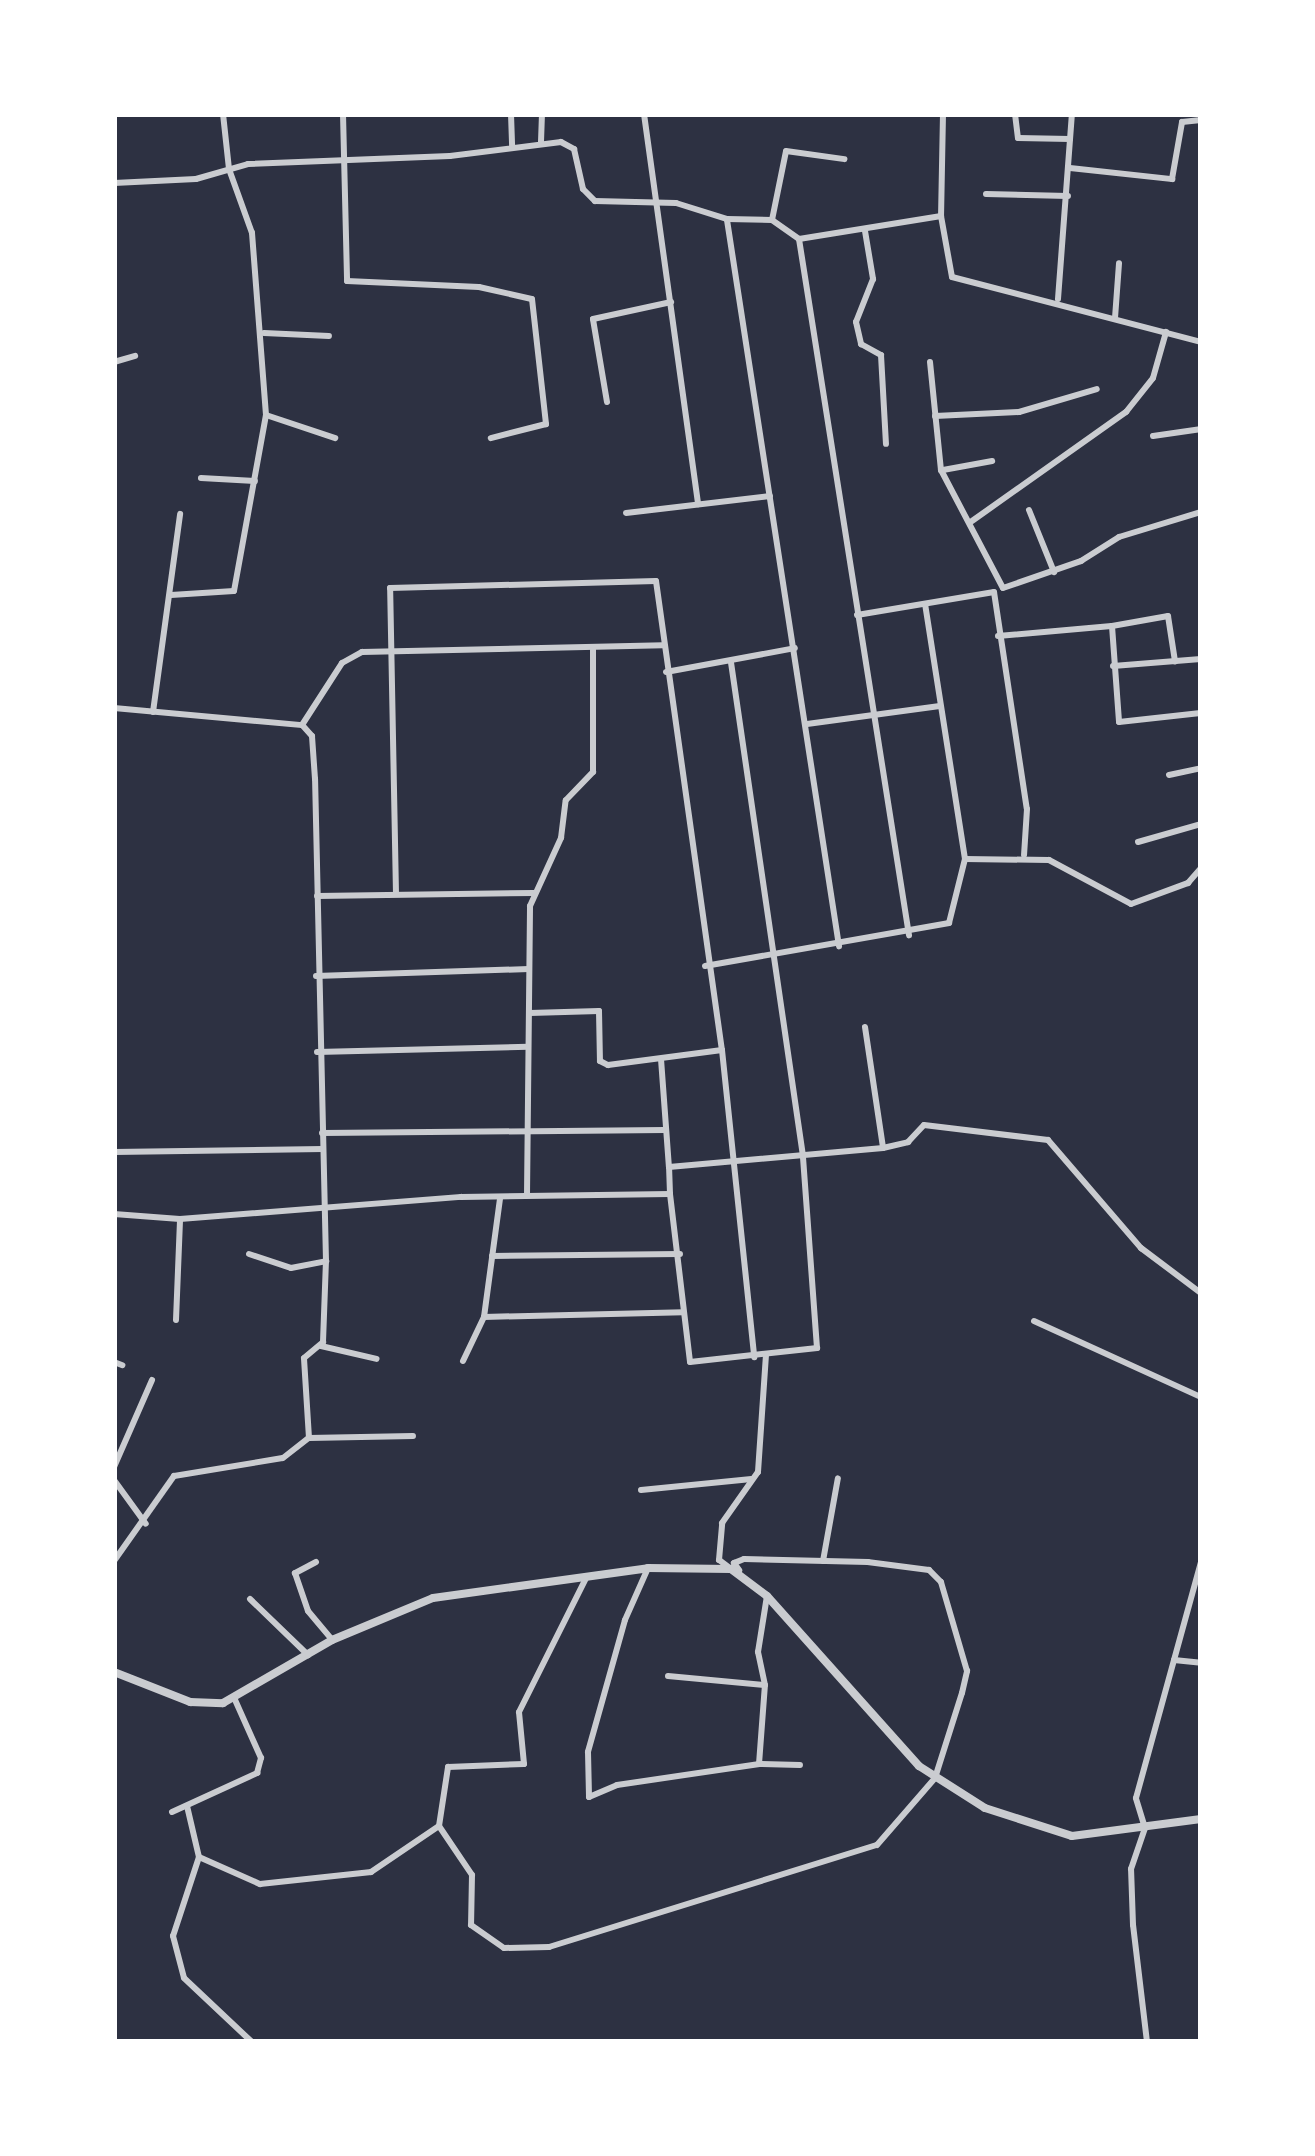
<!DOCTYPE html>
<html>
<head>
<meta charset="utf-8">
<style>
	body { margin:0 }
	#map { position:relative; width:1315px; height:2156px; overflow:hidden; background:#2d3142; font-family:Poppins,sans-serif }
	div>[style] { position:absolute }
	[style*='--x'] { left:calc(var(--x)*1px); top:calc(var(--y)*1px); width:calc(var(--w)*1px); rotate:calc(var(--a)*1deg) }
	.minor>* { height:6px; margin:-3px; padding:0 3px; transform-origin:3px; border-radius:3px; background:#caccd0 }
	.tertiary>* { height:8px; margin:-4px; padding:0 4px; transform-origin:4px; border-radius:4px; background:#caccd0 }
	span { translate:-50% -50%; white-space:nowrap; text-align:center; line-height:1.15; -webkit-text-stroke:9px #fff; paint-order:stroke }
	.frame { position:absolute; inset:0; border:117px solid #fff; pointer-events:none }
</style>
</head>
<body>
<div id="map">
	<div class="minor">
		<div style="--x:343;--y:114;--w:167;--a:88.6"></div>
		<div style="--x:347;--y:281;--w:132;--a:2.6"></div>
		<div style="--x:479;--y:287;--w:54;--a:12.8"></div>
		<div style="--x:532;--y:299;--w:126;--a:83.6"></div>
		<div style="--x:546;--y:424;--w:57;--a:165.7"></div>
		<div style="--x:511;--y:114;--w:33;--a:88"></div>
		<div style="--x:644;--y:114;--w:394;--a:82.1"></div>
		<div style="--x:943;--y:114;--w:102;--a:91.1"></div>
		<div style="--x:941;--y:216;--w:62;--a:79.8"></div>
		<div style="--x:952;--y:277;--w:257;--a:14.6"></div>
		<div style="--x:1015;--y:114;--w:24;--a:83"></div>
		<div style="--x:1018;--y:138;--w:52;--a:1.1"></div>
		<div style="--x:541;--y:142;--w:28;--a:-88"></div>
		<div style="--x:1070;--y:168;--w:103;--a:6.2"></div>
		<div style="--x:1172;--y:179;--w:58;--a:-80"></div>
		<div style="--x:1182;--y:122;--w:19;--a:-6"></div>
		<div style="--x:114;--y:183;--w:82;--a:-2.8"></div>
		<div style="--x:196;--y:179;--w:54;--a:-16.1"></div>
		<div style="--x:248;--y:164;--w:202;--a:-2.3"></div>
		<div style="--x:450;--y:156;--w:112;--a:-7.2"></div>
		<div style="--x:561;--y:142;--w:15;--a:28"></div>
		<div style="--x:574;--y:149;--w:41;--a:77.3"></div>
		<div style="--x:583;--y:189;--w:17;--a:45"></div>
		<div style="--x:595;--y:201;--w:81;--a:1.4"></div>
		<div style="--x:676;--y:203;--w:53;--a:17.4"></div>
		<div style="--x:727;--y:219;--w:45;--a:1.3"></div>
		<div style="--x:772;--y:220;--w:33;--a:35"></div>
		<div style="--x:799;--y:239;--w:144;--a:-9.2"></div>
		<div style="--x:986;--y:194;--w:82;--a:1.4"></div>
		<div style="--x:727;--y:220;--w:735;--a:81.23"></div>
		<div style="--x:772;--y:220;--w:70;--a:-78.5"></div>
		<div style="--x:786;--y:151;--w:59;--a:7.9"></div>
		<div style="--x:865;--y:231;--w:49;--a:80.5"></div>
		<div style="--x:873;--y:279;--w:46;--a:111.6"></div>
		<div style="--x:856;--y:322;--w:23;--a:77"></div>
		<div style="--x:861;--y:344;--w:23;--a:29"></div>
		<div style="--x:881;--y:355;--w:89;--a:86.8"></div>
		<div style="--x:799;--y:239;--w:705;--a:81.02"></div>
		<div style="--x:1058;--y:299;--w:186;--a:-85.7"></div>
		<div style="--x:1115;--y:318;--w:55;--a:-85.8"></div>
		<div style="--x:264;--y:333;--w:65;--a:2.6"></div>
		<div style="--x:114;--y:362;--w:22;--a:-16"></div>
		<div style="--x:930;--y:362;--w:109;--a:84.2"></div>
		<div style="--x:941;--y:470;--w:133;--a:62.3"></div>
		<div style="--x:607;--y:402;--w:84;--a:-99.6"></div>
		<div style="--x:593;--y:319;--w:80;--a:-12.3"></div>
		<div style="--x:266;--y:415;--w:73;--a:18.4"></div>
		<div style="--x:935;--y:416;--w:84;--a:-2.7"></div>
		<div style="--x:1019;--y:412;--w:81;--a:-16.4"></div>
		<div style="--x:1153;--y:436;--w:49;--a:-8.3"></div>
		<div style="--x:943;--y:470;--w:50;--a:-10.4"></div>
		<div style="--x:201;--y:478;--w:54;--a:3.2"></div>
		<div style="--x:1029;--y:510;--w:67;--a:68"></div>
		<div style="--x:626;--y:513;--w:145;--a:-6.7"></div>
		<div style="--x:972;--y:521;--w:189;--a:-35.3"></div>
		<div style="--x:1126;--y:412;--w:43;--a:-51.5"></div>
		<div style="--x:1153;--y:378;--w:48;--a:-74.2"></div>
		<div style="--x:1003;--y:588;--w:83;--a:-19.1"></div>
		<div style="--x:1081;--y:561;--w:45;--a:-32.3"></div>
		<div style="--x:1119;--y:537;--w:86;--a:-17"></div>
		<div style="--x:171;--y:595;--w:63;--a:-3.6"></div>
		<div style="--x:234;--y:591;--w:179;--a:-79.7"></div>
		<div style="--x:266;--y:415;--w:183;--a:-94.4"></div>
		<div style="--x:252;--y:233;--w:68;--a:-109.8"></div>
		<div style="--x:229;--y:169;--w:55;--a:-96.2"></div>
		<div style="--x:857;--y:615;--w:139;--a:-9.5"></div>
		<div style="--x:994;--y:592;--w:219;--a:81.4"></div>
		<div style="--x:1027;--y:809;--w:46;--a:93.7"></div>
		<div style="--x:1112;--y:626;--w:57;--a:-10.1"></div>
		<div style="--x:1168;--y:616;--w:46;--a:81.2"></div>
		<div style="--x:998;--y:636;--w:114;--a:-5"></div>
		<div style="--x:1112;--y:626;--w:96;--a:85.8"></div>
		<div style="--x:1119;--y:722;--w:82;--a:-6.3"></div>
		<div style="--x:1113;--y:666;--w:88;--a:-4.5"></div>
		<div style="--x:666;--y:672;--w:131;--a:-10.5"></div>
		<div style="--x:114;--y:708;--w:189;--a:5.2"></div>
		<div style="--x:153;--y:712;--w:200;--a:-82.2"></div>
		<div style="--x:807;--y:724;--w:134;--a:-7.7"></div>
		<div style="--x:302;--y:725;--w:74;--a:-57.2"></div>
		<div style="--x:342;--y:663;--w:23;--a:-29"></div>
		<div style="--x:362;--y:652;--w:301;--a:-1.3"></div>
		<div style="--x:1169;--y:775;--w:33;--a:-12"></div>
		<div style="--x:1138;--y:842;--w:66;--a:-15.9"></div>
		<div style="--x:965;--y:859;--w:84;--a:0.7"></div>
		<div style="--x:1049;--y:860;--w:93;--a:28.2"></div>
		<div style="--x:1131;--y:904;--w:61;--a:-20.2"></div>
		<div style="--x:1188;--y:883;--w:20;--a:-49"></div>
		<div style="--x:396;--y:894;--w:306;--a:-91.1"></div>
		<div style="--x:390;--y:588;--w:266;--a:-1.5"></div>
		<div style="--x:656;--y:581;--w:474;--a:82"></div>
		<div style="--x:722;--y:1050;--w:309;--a:84"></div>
		<div style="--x:317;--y:896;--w:217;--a:-0.8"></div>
		<div style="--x:705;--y:966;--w:248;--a:-10"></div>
		<div style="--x:949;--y:923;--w:66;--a:-76"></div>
		<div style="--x:965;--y:859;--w:258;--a:-98.9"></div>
		<div style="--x:316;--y:976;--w:213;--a:-1.9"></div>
		<div style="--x:530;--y:1013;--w:69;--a:-1.7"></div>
		<div style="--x:599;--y:1011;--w:50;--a:88.9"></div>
		<div style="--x:600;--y:1061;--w:9;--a:27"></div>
		<div style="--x:608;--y:1065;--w:115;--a:-7.5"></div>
		<div style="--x:865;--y:1027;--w:122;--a:81.5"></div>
		<div style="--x:317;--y:1052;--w:211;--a:-1.4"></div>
		<div style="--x:661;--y:1059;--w:108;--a:85.8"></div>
		<div style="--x:322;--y:1133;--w:343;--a:-0.5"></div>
		<div style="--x:114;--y:1152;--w:209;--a:-0.8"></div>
		<div style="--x:670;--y:1194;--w:169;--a:83.2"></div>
		<div style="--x:690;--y:1362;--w:128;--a:-6.3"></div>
		<div style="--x:817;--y:1348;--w:193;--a:-94.2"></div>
		<div style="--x:803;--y:1156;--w:499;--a:-98.3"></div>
		<div style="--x:527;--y:1195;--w:289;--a:-89.4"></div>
		<div style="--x:530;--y:906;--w:75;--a:-65.5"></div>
		<div style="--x:561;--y:838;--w:38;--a:-83"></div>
		<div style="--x:566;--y:800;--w:39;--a:-46"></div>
		<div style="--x:593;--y:772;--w:122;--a:-90"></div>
		<div style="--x:114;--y:1214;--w:66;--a:4.3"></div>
		<div style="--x:180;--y:1219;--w:282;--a:-4.5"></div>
		<div style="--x:461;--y:1197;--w:209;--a:-0.8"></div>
		<div style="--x:670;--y:1194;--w:27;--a:-92"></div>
		<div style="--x:669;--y:1167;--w:215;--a:-5.1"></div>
		<div style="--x:883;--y:1148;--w:26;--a:-13"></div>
		<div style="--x:908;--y:1142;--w:23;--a:-47"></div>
		<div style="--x:924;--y:1125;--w:125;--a:6.9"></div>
		<div style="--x:1048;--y:1140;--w:143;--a:49.3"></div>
		<div style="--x:1141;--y:1248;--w:75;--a:36.9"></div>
		<div style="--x:249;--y:1254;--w:44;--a:18.4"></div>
		<div style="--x:291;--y:1268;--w:36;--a:-11"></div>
		<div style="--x:492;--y:1256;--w:188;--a:-0.6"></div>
		<div style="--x:484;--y:1317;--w:199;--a:-1.4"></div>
		<div style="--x:176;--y:1320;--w:101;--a:-87.7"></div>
		<div style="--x:1034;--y:1321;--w:183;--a:24.5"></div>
		<div style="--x:321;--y:1346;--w:57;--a:13.1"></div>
		<div style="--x:463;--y:1361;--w:49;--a:-64.5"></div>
		<div style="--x:484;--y:1317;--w:120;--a:-82.3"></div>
		<div style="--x:114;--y:1362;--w:9;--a:21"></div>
		<div style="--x:309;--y:1438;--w:104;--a:-1.1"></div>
		<div style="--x:114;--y:1467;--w:95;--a:-66.4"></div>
		<div style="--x:114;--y:1480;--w:54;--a:54"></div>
		<div style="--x:641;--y:1490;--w:111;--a:-5.7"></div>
		<div style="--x:114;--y:1561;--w:104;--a:-54.8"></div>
		<div style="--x:174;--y:1476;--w:110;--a:-9.4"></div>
		<div style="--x:283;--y:1458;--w:33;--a:-38"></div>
		<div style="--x:309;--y:1438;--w:80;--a:-93.6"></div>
		<div style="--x:304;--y:1358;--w:25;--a:-40"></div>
		<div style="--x:323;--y:1342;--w:81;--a:-87.9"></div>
		<div style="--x:326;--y:1261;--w:482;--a:-91.3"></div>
		<div style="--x:315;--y:779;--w:43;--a:-94"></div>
		<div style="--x:312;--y:736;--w:15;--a:-132"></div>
		<div style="--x:823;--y:1561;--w:84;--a:-79.8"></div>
		<div style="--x:316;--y:1562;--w:24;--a:152"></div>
		<div style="--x:295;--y:1573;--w:40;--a:71.1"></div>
		<div style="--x:308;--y:1611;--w:38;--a:50"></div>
		<div style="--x:648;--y:1568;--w:57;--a:113.9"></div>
		<div style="--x:625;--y:1620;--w:137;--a:105.7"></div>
		<div style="--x:588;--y:1752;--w:45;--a:88.7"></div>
		<div style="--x:589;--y:1797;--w:30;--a:-23"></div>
		<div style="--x:617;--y:1785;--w:144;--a:-8.4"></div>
		<div style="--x:759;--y:1764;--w:79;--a:-85.7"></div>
		<div style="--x:765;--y:1685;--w:34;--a:-102"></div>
		<div style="--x:758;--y:1652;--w:57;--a:-80.9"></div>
		<div style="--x:731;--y:1569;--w:15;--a:-143"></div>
		<div style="--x:719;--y:1560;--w:37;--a:-85"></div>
		<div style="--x:722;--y:1523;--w:62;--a:-54.8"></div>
		<div style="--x:758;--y:1472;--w:117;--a:-86.1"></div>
		<div style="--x:250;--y:1599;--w:81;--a:44"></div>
		<div style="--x:1174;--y:1660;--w:27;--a:6"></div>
		<div style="--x:668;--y:1676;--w:97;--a:5.3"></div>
		<div style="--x:759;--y:1764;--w:41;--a:1.4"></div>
		<div style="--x:187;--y:1806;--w:52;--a:76.8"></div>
		<div style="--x:199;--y:1857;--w:67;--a:23.9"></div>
		<div style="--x:260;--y:1884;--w:112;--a:-6.2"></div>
		<div style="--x:371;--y:1872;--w:82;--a:-34.1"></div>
		<div style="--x:439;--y:1826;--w:59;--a:56"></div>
		<div style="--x:472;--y:1875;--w:50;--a:91.1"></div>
		<div style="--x:471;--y:1925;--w:40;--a:34.9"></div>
		<div style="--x:504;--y:1948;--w:45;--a:-1.3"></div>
		<div style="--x:549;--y:1947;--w:343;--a:-17.3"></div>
		<div style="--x:877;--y:1845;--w:89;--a:-49.1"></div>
		<div style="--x:935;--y:1778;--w:89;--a:-72.4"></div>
		<div style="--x:962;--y:1693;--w:23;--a:-77"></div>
		<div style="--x:967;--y:1671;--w:93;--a:-106.3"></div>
		<div style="--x:941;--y:1582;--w:17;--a:-135"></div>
		<div style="--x:929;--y:1570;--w:62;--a:-172.5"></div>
		<div style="--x:868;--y:1562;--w:124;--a:-178.6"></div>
		<div style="--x:744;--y:1559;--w:11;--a:158"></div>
		<div style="--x:734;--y:1563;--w:9;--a:54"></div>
		<div style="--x:172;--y:1812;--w:94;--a:-24.6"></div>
		<div style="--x:257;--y:1773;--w:16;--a:-75"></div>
		<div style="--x:261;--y:1758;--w:64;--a:-114.1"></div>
		<div style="--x:439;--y:1826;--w:60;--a:-81.3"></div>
		<div style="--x:448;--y:1767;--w:76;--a:-2.3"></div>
		<div style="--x:524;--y:1764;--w:52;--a:-95.5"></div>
		<div style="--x:519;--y:1712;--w:150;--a:-63.4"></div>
		<div style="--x:199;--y:1857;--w:83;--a:108.2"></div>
		<div style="--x:173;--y:1936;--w:43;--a:75.3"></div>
		<div style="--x:184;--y:1978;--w:93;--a:43.3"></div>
		<div style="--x:1147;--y:2042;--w:118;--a:-96.8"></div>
		<div style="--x:1133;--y:1925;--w:56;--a:-92"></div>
		<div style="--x:1131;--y:1869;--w:43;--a:-71.1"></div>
		<div style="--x:1145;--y:1828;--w:31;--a:-107"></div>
		<div style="--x:1136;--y:1798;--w:245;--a:-74.6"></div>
	</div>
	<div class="tertiary">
		<div style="--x:114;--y:1672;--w:82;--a:21.5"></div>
		<div style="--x:190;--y:1702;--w:33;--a:2"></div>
		<div style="--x:223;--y:1703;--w:126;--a:-30"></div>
		<div style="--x:332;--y:1640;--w:109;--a:-22.6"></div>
		<div style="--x:433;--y:1598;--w:217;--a:-7.9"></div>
		<div style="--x:648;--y:1568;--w:83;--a:0.7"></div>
		<div style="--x:731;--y:1569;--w:45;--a:36.9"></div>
		<div style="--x:767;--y:1596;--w:228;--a:48.2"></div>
		<div style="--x:919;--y:1766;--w:78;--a:32.5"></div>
		<div style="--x:985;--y:1808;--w:91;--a:17.8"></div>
		<div style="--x:1072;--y:1836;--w:130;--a:-7.5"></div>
	</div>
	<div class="frame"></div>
</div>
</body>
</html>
